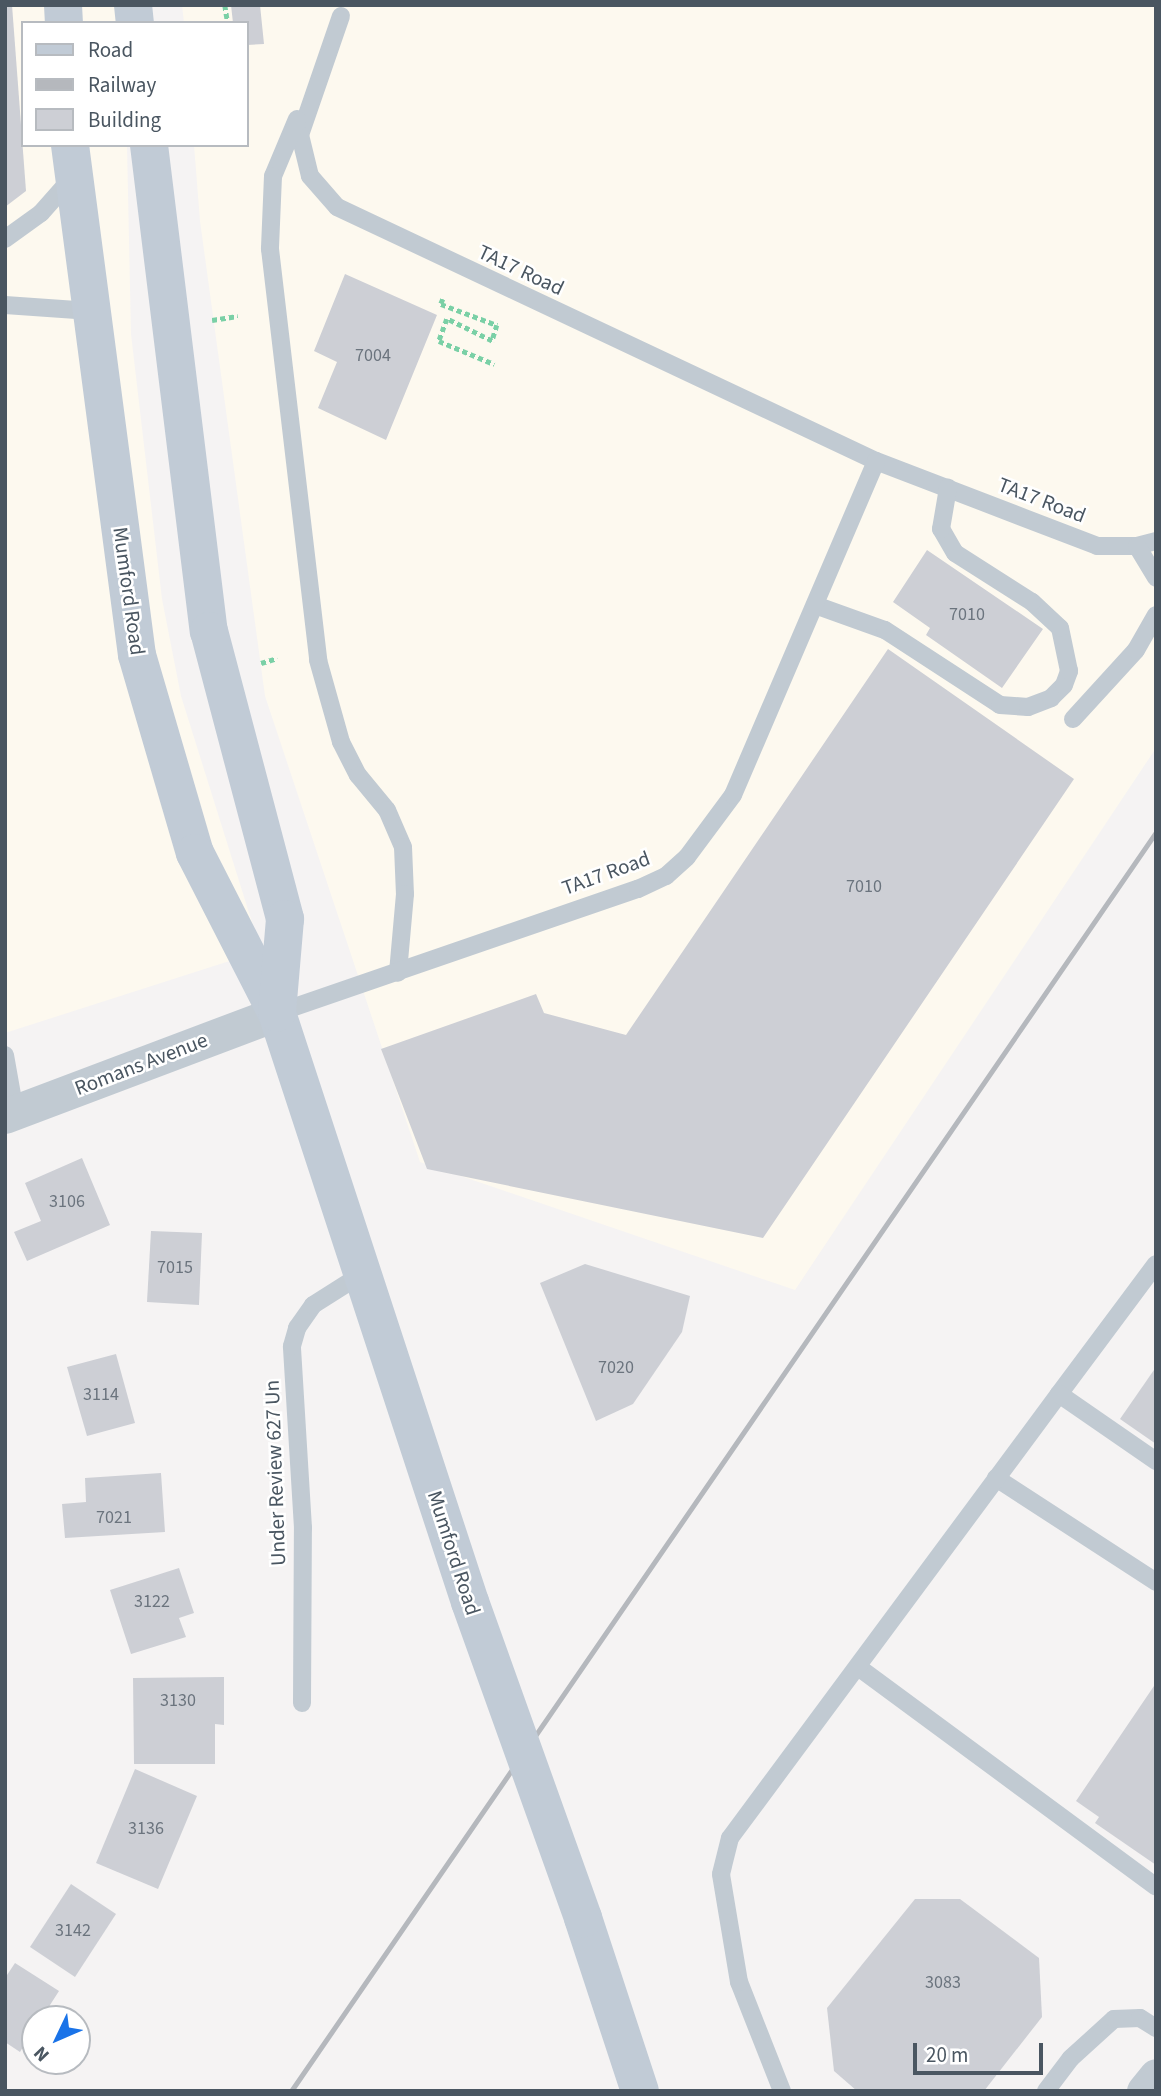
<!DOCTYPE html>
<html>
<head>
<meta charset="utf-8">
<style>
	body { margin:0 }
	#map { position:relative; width:1161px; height:2096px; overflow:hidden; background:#f5f3f3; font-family:"Source Sans 3",sans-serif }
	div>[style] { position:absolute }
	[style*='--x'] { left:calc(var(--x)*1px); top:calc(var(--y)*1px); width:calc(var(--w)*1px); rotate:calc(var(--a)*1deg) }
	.commercial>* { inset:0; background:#fdf9ef }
	.building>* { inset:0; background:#cdcfd5 }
	.path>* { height:4.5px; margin-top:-2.25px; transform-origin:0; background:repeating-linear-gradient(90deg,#7ad0a6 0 5px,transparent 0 8.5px) }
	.lane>* { height:18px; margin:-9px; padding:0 9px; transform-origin:9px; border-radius:9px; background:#c1cad2 }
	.street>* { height:35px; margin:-17.5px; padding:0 17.5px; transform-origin:17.5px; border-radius:17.5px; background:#c1cad2 }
	.secondary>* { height:38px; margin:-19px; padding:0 19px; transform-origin:19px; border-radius:19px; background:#c1cbd6 }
	.rail>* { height:5px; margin:-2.5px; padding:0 2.5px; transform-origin:2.5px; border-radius:2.5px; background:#b5b8bd }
	.secondary-bridge>* { height:38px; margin:-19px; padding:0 19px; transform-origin:19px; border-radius:19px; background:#c1cbd6 }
	span { translate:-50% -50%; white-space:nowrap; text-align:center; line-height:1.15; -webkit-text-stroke:5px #fff; paint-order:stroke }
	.number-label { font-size:18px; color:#6b747e }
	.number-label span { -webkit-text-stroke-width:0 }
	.street-label { font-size:21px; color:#4a5661 }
	.frame { position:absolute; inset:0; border:7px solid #4a5661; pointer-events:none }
	.legend { position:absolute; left:21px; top:21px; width:228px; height:126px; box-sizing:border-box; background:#fff; border:2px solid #b7bbc0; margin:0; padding:9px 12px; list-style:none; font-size:21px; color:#4a5661 }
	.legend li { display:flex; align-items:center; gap:14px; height:35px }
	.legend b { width:35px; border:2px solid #b7bbc0 }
	.north { position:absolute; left:21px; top:2005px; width:70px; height:70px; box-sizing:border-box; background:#fff; border:2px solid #b7bbc0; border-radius:50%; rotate:226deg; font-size:19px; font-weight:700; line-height:28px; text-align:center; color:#4a5661 }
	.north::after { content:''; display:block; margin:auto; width:24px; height:32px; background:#1a73e8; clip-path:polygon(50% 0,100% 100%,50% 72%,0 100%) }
	.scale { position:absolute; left:913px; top:2043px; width:130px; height:32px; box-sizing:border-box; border:4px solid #4a5661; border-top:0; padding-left:9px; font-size:21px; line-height:24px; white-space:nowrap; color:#4a5661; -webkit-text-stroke:5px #fff; paint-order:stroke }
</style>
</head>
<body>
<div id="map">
	<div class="commercial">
		<div style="clip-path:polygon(5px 5px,124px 5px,125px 23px,23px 23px,23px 145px,127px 145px,131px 334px,162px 599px,181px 696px,261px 951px,5px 1033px)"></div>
		<div style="clip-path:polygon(182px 5px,1156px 5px,1156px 748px,795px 1290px,420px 1162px,265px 696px,200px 221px,194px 145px,247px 145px,247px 23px,184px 23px)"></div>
	</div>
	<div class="building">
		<div style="clip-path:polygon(5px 5px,12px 5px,26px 191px,5px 207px)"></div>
		<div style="clip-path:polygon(231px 5px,260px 5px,264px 44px,247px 45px,247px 23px,233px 23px)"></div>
		<div style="clip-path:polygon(345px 274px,437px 315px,386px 440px,318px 408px,337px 362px,314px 351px)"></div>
		<div style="clip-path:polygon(927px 550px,1043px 629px,1002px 688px,926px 635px,930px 628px,893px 602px)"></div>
		<div style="clip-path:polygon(888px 649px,1074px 779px,763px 1238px,427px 1169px,381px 1049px,536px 994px,544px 1013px,626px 1035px)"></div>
		<div style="clip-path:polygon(82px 1158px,110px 1225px,27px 1261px,14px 1232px,41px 1221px,25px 1183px)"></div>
		<div style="clip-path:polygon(151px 1231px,202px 1233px,199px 1305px,147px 1302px)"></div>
		<div style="clip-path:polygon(585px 1264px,690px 1296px,682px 1332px,633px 1404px,596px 1421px,540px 1283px)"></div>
		<div style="clip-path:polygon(116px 1354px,135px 1423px,87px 1436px,67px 1367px)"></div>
		<div style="clip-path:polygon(1156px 1367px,1156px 1444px,1120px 1419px)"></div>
		<div style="clip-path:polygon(161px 1473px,165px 1532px,65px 1538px,62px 1504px,86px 1502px,85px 1478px)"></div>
		<div style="clip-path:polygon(179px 1568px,194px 1613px,179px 1618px,186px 1637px,131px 1654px,110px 1590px)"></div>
		<div style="clip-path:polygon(224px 1677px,224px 1725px,215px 1724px,215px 1764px,134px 1764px,133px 1678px)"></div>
		<div style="clip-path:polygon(1156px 1683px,1156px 1865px,1095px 1823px,1099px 1817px,1076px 1801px)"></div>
		<div style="clip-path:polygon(135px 1769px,197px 1796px,158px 1889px,96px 1863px)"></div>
		<div style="clip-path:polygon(71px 1884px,116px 1914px,75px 1977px,30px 1947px)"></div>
		<div style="clip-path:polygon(915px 1899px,960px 1899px,1039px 1958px,1042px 2017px,984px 2091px,857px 2091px,834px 2071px,827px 2008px)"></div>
		<div style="clip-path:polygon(15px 1963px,59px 1991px,41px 2019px,35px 2019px,35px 2028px,20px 2052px,5px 2042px,5px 1978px)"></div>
	</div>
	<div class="path">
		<div style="--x:225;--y:5;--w:18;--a:81"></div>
		<div style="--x:443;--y:299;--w:5;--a:112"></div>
		<div style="--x:441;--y:304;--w:60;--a:20.6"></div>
		<div style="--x:497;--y:325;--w:17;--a:107"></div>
		<div style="--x:492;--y:341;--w:50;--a:-153.9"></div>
		<div style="--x:447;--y:319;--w:23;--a:110"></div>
		<div style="--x:439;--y:341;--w:60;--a:22.7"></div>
		<div style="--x:212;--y:320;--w:26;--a:-9"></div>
		<div style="--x:261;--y:663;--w:17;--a:-17"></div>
	</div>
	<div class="lane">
		<div style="--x:341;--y:16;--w:126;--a:109"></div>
		<div style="--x:300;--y:135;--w:42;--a:76.3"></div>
		<div style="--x:310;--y:176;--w:41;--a:48.9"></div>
		<div style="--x:337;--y:207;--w:596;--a:25.23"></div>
		<div style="--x:876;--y:461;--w:237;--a:21"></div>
		<div style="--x:1097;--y:546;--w:40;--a:0"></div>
		<div style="--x:1137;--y:546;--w:20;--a:-15"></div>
		<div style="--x:297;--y:119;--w:62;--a:112.8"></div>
		<div style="--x:273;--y:176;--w:73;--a:92.4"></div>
		<div style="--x:270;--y:249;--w:414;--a:83.3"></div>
		<div style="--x:318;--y:660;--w:85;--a:74.3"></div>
		<div style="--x:341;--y:742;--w:37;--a:63"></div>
		<div style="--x:358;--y:775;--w:45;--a:50.4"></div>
		<div style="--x:387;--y:810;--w:40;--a:66.6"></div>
		<div style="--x:403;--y:847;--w:47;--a:87.6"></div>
		<div style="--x:405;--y:894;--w:79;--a:95.1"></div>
		<div style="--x:5;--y:239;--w:44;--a:-35.8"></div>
		<div style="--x:41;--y:213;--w:47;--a:-48.5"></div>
		<div style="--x:5;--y:305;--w:86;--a:4"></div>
		<div style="--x:1137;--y:546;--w:37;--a:59"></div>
		<div style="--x:815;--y:605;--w:74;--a:19.7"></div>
		<div style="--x:885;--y:630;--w:137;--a:33.1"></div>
		<div style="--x:1000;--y:705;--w:28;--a:4"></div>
		<div style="--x:1028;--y:707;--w:25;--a:-21"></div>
		<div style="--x:1051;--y:698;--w:18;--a:-45"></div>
		<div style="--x:1064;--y:685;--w:15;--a:-70"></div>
		<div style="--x:1069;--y:671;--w:44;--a:-101.8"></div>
		<div style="--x:1060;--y:628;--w:38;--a:-137"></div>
		<div style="--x:1032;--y:602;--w:91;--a:-147.5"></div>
		<div style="--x:955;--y:553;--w:28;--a:-120"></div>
		<div style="--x:941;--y:529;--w:42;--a:-80.3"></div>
		<div style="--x:1073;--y:719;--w:93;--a:-47.6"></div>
		<div style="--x:1136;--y:650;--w:40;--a:-60.3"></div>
		<div style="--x:277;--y:1013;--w:382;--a:-19"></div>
		<div style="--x:638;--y:889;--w:31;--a:-25"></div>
		<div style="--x:666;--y:876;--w:28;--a:-42"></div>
		<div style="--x:687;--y:857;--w:77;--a:-53.4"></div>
		<div style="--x:733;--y:795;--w:363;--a:-66.8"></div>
		<div style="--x:5;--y:1055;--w:58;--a:80"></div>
		<div style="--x:1059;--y:1394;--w:162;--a:-53.3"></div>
		<div style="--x:996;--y:1478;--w:191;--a:33"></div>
		<div style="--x:858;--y:1667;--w:370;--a:36.4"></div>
		<div style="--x:302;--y:1703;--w:175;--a:-89.7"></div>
		<div style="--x:303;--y:1528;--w:182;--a:-93.5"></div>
		<div style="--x:292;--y:1346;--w:19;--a:-74"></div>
		<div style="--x:297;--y:1328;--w:28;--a:-55"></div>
		<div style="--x:313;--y:1305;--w:58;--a:-32.3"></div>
		<div style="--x:782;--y:2091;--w:117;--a:-111.5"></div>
		<div style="--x:739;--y:1982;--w:109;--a:-99.5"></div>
		<div style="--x:721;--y:1874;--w:37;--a:-76"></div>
		<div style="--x:730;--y:1838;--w:553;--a:-53.46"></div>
		<div style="--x:1059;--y:1394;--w:118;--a:34.6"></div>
		<div style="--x:1046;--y:2091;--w:41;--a:-52.9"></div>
		<div style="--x:1071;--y:2058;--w:58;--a:-42.2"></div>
		<div style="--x:1114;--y:2019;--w:26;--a:-2"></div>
		<div style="--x:1140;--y:2018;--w:19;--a:32"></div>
	</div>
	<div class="street">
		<div style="--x:5;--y:1116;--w:291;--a:-20.7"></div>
		<div style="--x:1144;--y:2091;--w:19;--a:-51"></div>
	</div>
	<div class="secondary">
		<div style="--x:63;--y:5;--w:18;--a:87"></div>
		<div style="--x:133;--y:5;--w:18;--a:84"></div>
		<div style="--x:70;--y:145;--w:514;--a:82.52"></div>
		<div style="--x:137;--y:655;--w:206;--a:73.7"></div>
		<div style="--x:195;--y:853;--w:180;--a:62.9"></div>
		<div style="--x:277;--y:1013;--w:620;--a:71.86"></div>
		<div style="--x:149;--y:145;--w:490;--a:83"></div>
		<div style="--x:209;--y:631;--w:298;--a:75.2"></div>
		<div style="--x:285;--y:919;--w:94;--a:94.9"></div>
		<div style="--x:583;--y:1918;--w:182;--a:71.8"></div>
	</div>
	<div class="rail">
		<div style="--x:291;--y:2091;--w:1528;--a:-55.51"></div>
	</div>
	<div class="secondary-bridge">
		<div style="--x:470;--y:1602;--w:336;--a:70.3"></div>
	</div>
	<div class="number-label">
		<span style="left:373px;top:356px">7004</span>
		<span style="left:967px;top:615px">7010</span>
		<span style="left:864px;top:887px">7010</span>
		<span style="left:67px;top:1202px">3106</span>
		<span style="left:175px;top:1268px">7015</span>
		<span style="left:616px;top:1368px">7020</span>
		<span style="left:101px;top:1395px">3114</span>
		<span style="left:114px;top:1518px">7021</span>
		<span style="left:152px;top:1602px">3122</span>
		<span style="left:178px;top:1701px">3130</span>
		<span style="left:146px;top:1829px">3136</span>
		<span style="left:73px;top:1931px">3142</span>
		<span style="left:943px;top:1983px">3083</span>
	</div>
	<div class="street-label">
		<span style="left:521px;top:270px;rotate:25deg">TA17 Road</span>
		<span style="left:1042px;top:500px;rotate:21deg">TA17 Road</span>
		<span style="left:129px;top:591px;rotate:82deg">Mumford Road</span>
		<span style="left:606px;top:873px;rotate:-20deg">TA17 Road</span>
		<span style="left:141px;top:1064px;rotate:-21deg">Romans Avenue</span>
		<span style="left:275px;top:1473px;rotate:-92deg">Under Review 627 Un</span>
		<span style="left:454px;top:1553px;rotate:72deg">Mumford Road</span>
	</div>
	<div class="frame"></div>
	<ul class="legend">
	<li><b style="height:9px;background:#c1cbd6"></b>Road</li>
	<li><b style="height:9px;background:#b5b8bd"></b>Railway</li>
	<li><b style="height:19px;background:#cdcfd5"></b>Building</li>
	</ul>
	<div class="north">N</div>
	<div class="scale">20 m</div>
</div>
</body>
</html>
